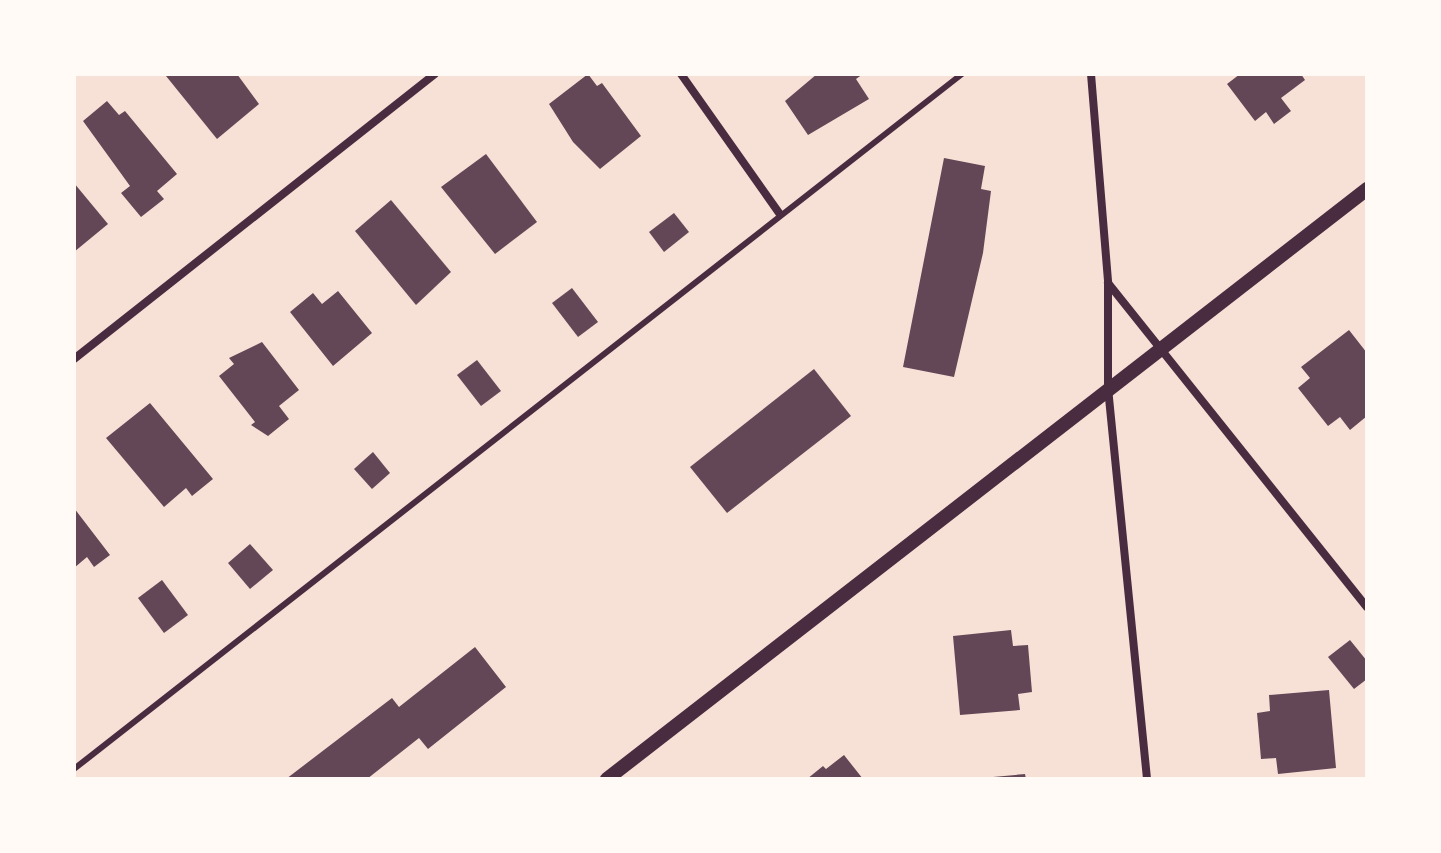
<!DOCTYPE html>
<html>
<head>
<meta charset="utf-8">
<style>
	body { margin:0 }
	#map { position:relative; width:1441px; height:853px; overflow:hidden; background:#f7e1d7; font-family:Georgia,serif }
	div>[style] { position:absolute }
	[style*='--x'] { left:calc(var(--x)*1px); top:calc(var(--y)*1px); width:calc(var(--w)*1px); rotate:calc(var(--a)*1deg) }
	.building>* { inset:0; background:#644757 }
	.service>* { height:6px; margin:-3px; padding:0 3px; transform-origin:3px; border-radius:3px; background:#4a2c40 }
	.minor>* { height:8px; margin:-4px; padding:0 4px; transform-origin:4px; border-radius:4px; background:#4a2c40 }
	.tertiary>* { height:14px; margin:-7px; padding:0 7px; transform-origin:7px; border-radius:7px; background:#4a2c40 }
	span { translate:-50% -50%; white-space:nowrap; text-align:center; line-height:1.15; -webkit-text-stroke:8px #fffaf5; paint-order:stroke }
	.frame { position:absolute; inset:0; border:76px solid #fffaf5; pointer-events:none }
</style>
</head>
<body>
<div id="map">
	<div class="building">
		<div style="clip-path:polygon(237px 74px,259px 104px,217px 139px,166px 76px)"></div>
		<div style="clip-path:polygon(588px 74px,597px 86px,602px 83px,641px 136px,600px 169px,573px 142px,549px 104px)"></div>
		<div style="clip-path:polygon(817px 74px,863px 74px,856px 79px,869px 99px,808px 135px,785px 101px)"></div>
		<div style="clip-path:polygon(1240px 74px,1301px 74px,1305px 80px,1281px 98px,1291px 111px,1274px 124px,1266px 112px,1255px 121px,1227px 84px)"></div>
		<div style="clip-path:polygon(107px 101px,119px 115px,125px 111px,177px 174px,157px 191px,164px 199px,141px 217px,121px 193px,130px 186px,83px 121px)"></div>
		<div style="clip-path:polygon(486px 154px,537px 222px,495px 254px,441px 187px)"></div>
		<div style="clip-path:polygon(944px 158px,985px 166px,981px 189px,991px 191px,983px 253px,954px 377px,903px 367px)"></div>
		<div style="clip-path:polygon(74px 183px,108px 224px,74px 252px)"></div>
		<div style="clip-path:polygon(391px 200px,451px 272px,416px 305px,355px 231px)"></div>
		<div style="clip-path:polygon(674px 213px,689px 232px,664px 252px,649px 232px)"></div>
		<div style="clip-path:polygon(572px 288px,598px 322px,578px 337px,552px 303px)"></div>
		<div style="clip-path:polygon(338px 291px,372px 333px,333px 366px,290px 312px,313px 293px,322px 304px)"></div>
		<div style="clip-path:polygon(1349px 330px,1367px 353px,1367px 416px,1350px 430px,1340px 417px,1328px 426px,1298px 388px,1310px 378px,1301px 367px)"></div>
		<div style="clip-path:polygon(262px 342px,299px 390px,279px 406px,289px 419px,268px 436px,251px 425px,255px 422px,219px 376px,234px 364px,229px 358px)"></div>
		<div style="clip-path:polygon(477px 360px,501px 391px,481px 406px,457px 375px)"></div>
		<div style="clip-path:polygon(814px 369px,851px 416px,727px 513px,690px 467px)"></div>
		<div style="clip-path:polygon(150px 403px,213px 479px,192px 496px,186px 488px,164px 507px,106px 438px)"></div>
		<div style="clip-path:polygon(373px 452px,390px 473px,372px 489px,354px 469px)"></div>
		<div style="clip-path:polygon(74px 508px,110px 555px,94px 567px,87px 557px,74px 568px)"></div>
		<div style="clip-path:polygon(250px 544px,273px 570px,250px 589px,228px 563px)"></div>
		<div style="clip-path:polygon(162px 580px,188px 615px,164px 633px,138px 598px)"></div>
		<div style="clip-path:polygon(1011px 630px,1013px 646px,1028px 645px,1032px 692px,1018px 694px,1020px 710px,960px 715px,953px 636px)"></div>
		<div style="clip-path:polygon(1350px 640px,1367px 661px,1367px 679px,1354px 689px,1328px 657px)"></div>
		<div style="clip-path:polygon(475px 647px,506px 687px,428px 749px,419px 738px,367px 779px,286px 779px,392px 698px,399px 707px)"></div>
		<div style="clip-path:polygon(1329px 690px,1336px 768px,1278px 774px,1276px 758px,1261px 759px,1257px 713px,1270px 711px,1269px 695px)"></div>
		<div style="clip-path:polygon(844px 755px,863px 779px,807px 779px,823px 766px,826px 769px)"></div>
		<div style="clip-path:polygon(1025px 774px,1026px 779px,993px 779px,993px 777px)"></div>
	</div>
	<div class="service">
		<div style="--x:74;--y:769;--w:1128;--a:-38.05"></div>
	</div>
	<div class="minor">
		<div style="--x:681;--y:74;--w:170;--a:54.8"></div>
		<div style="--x:1091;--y:74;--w:210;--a:85.3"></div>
		<div style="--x:1108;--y:283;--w:105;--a:90"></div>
		<div style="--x:1108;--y:388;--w:393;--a:84.3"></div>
		<div style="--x:1108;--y:283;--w:415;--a:51.4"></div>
		<div style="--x:74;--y:359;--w:460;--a:-38.3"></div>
	</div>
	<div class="tertiary">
		<div style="--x:607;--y:779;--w:962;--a:-37.82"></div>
	</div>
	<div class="frame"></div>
</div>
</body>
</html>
